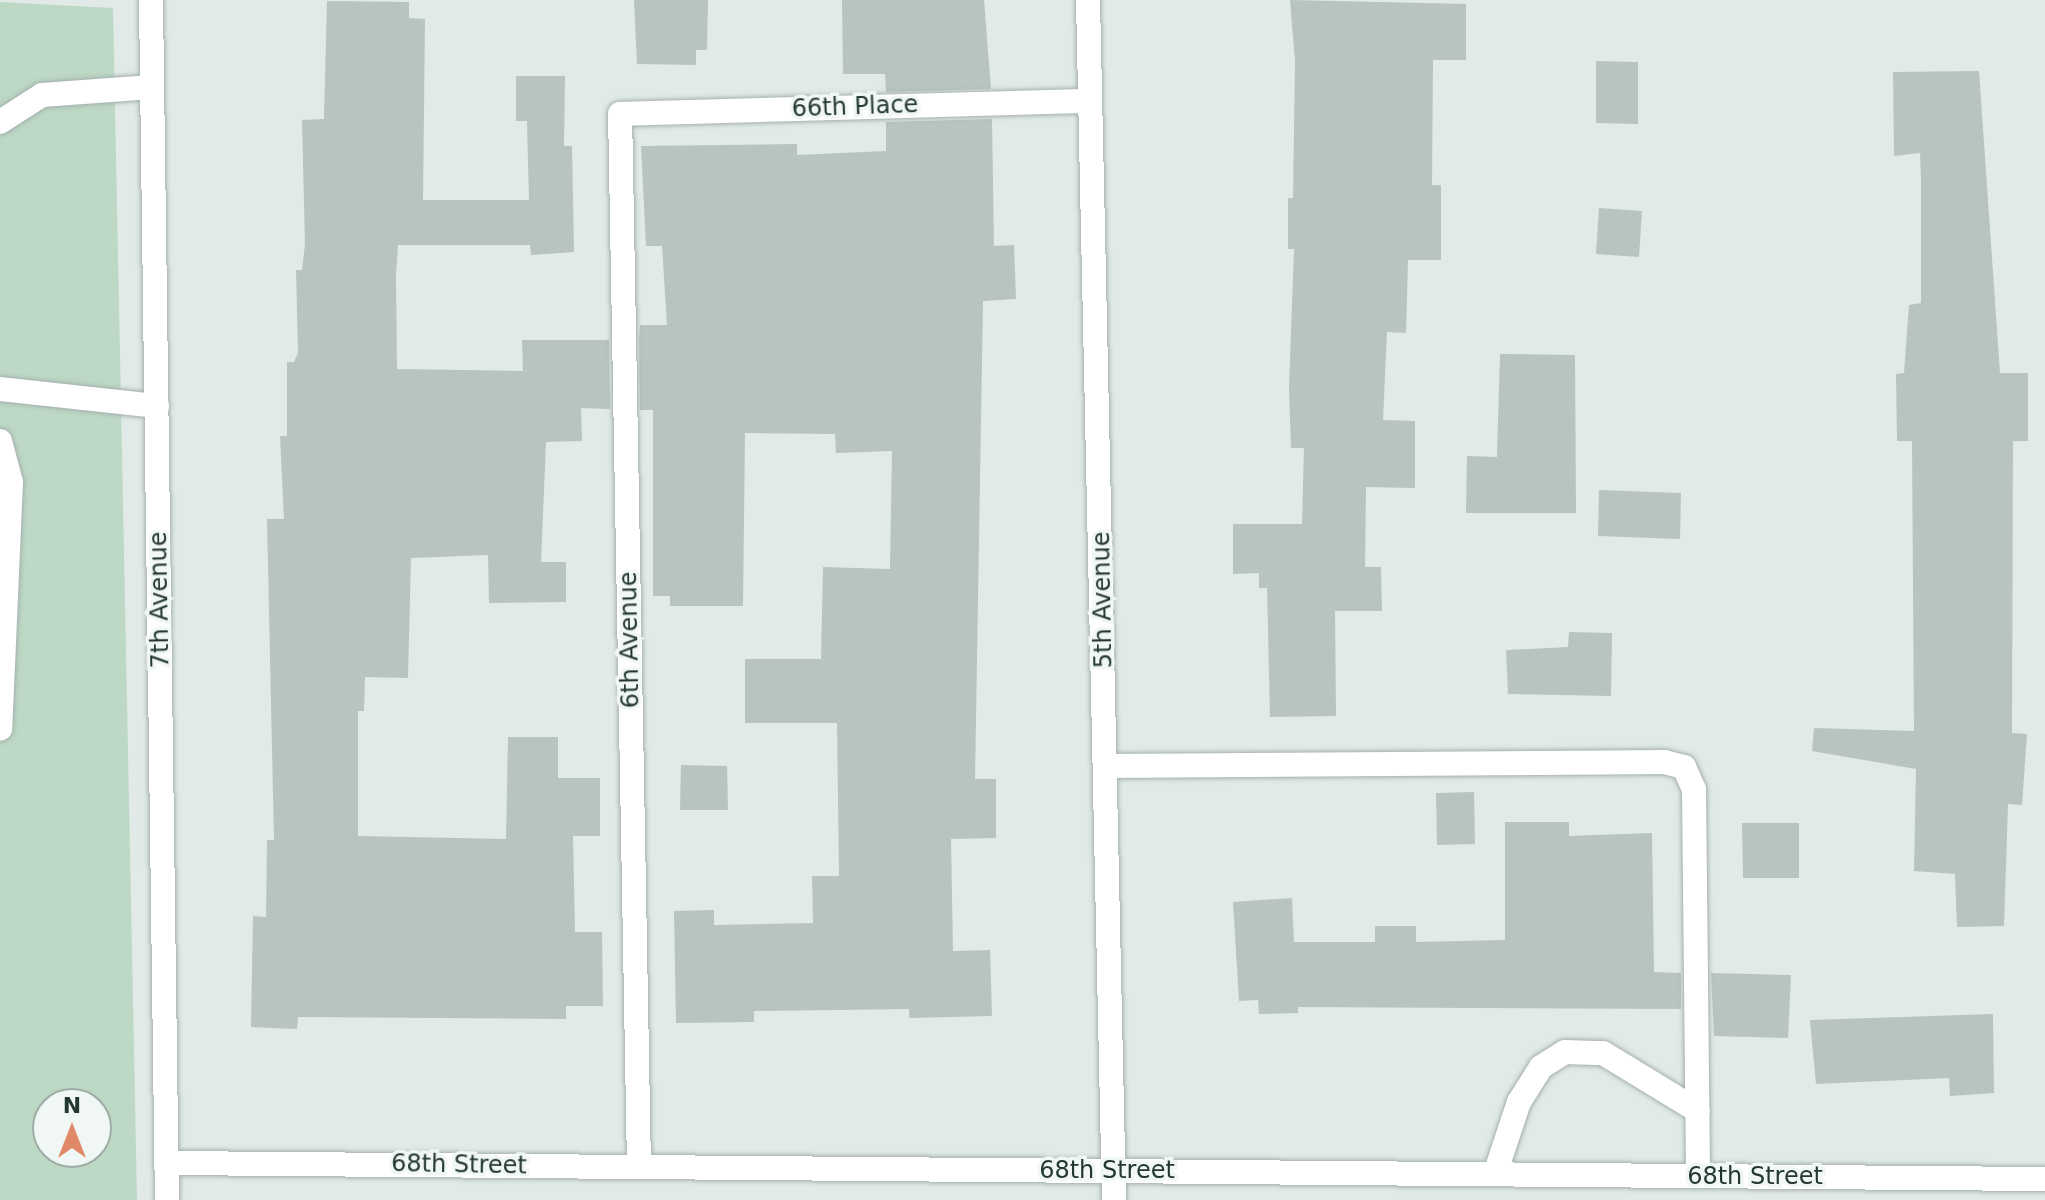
<!DOCTYPE html>
<html>
<head>
<meta charset="utf-8">
<style>
	body { margin:0 }
	#map { position:relative; width:2045px; height:1200px; overflow:hidden; background:#e1eae6; font-family:"DejaVu Sans",sans-serif }
	div>[style] { position:absolute }
	[style*='--x'] { left:calc(var(--x)*1px); top:calc(var(--y)*1px); width:calc(var(--w)*1px); rotate:calc(var(--a)*1deg) }
	.green>* { inset:0; background:#bdd8c5 }
	.building>* { inset:0; background:#b7c4bf }
	.roads { filter:drop-shadow(0 0 2px #a5b1ad) drop-shadow(0 0 2px #a5b1ad) }
	.lane>* { height:24px; margin:-12px; padding:0 12px; transform-origin:12px; border-radius:12px; background:#fff }
	.street>* { height:24px; margin:-12px; padding:0 12px; transform-origin:12px; border-radius:12px; background:#fff }
	.secondary>* { height:24px; margin:-12px; padding:0 12px; transform-origin:12px; border-radius:12px; background:#fff }
	span { translate:-50% -50%; white-space:nowrap; text-align:center; line-height:1.15; -webkit-text-stroke:7px #f1f7f4; paint-order:stroke }
	.street-label { font-size:24px; color:#243833 }
	.north { position:absolute; left:32px; top:1088px; width:80px; height:80px; box-sizing:border-box; background:#f1f7f4; border:2px solid #9faba7; border-radius:50%; rotate:0deg; font-size:22px; font-weight:700; line-height:32px; text-align:center; color:#243833 }
	.north::after { content:''; display:block; margin:auto; width:28px; height:36px; background:#e08969; clip-path:polygon(50% 0,100% 100%,50% 72%,0 100%) }
</style>
</head>
<body>
<div id="map">
	<div class="green">
		<div style="clip-path:polygon(evenodd,0 2px,113px 8px,137px 1200px,0 1200px,0 2px,48px 1104px,96px 1104px,96px 1152px,48px 1152px,48px 1104px)"></div>
	</div>
	<div class="building">
		<div style="clip-path:polygon(634px 0,708px 0,707px 50px,696px 50px,696px 65px,637px 64px)"></div>
		<div style="clip-path:polygon(842px 0,984px 0,991px 89px,886px 92px,885px 74px,843px 74px)"></div>
		<div style="clip-path:polygon(1290px 0,1466px 4px,1466px 60px,1433px 60px,1432px 185px,1441px 185px,1441px 260px,1408px 260px,1406px 333px,1387px 332px,1383px 420px,1415px 421px,1415px 488px,1366px 487px,1365px 567px,1381px 567px,1382px 611px,1335px 611px,1336px 716px,1270px 717px,1267px 588px,1259px 588px,1259px 573px,1233px 574px,1233px 524px,1302px 524px,1304px 448px,1291px 448px,1289px 389px,1294px 249px,1288px 249px,1288px 198px,1293px 198px,1295px 61px)"></div>
		<div style="clip-path:polygon(327px 1px,409px 2px,409px 18px,425px 19px,423px 200px,529px 200px,527px 121px,516px 121px,516px 76px,565px 76px,564px 146px,572px 146px,574px 252px,531px 255px,530px 245px,398px 245px,396px 275px,397px 369px,523px 371px,522px 340px,609px 340px,610px 409px,581px 408px,582px 441px,546px 442px,541px 562px,566px 562px,566px 602px,489px 603px,488px 555px,411px 558px,408px 678px,365px 677px,364px 711px,358px 711px,358px 836px,506px 839px,508px 737px,558px 737px,558px 778px,600px 778px,600px 836px,573px 836px,575px 932px,602px 932px,603px 1006px,566px 1006px,566px 1019px,298px 1017px,297px 1029px,251px 1027px,253px 916px,266px 917px,267px 840px,274px 840px,267px 519px,284px 519px,280px 436px,287px 436px,287px 362px,294px 362px,298px 353px,296px 270px,302px 270px,305px 244px,302px 120px,324px 119px)"></div>
		<div style="clip-path:polygon(1596px 61px,1638px 62px,1638px 124px,1596px 123px)"></div>
		<div style="clip-path:polygon(1979px 71px,2000px 373px,2028px 373px,2028px 441px,2013px 441px,2012px 733px,2027px 734px,2022px 805px,2008px 804px,2004px 926px,1957px 927px,1955px 874px,1914px 871px,1916px 769px,1812px 751px,1814px 728px,1914px 731px,1912px 441px,1897px 441px,1896px 374px,1904px 373px,1909px 305px,1921px 303px,1921px 180px,1920px 153px,1894px 156px,1893px 72px)"></div>
		<div style="clip-path:polygon(992px 119px,994px 246px,1014px 245px,1016px 299px,983px 301px,975px 779px,996px 779px,996px 838px,951px 839px,953px 951px,990px 950px,992px 1016px,909px 1018px,909px 1009px,754px 1011px,754px 1022px,676px 1023px,674px 911px,714px 910px,714px 925px,813px 923px,812px 876px,839px 876px,837px 723px,745px 723px,745px 659px,821px 659px,823px 567px,890px 569px,892px 451px,836px 453px,835px 434px,745px 433px,743px 606px,670px 606px,670px 596px,653px 596px,653px 410px,640px 410px,639px 340px,640px 325px,667px 325px,662px 246px,646px 246px,641px 146px,797px 144px,797px 155px,886px 151px,886px 122px)"></div>
		<div style="clip-path:polygon(1599px 208px,1642px 211px,1639px 257px,1596px 254px)"></div>
		<div style="clip-path:polygon(1500px 354px,1575px 355px,1576px 513px,1466px 513px,1467px 456px,1497px 457px)"></div>
		<div style="clip-path:polygon(1599px 490px,1681px 493px,1680px 539px,1598px 536px)"></div>
		<div style="clip-path:polygon(1569px 632px,1612px 633px,1611px 696px,1508px 694px,1506px 650px,1568px 647px)"></div>
		<div style="clip-path:polygon(681px 765px,727px 766px,728px 810px,680px 810px)"></div>
		<div style="clip-path:polygon(1474px 792px,1475px 844px,1437px 845px,1436px 793px)"></div>
		<div style="clip-path:polygon(1505px 822px,1569px 822px,1569px 836px,1652px 833px,1654px 972px,1681px 973px,1681px 1009px,1298px 1007px,1298px 1013px,1259px 1014px,1258px 1000px,1239px 1001px,1233px 902px,1292px 898px,1294px 942px,1375px 942px,1375px 926px,1416px 926px,1416px 942px,1505px 940px)"></div>
		<div style="clip-path:polygon(1742px 823px,1799px 823px,1799px 878px,1743px 878px)"></div>
		<div style="clip-path:polygon(1711px 973px,1791px 975px,1788px 1038px,1714px 1036px)"></div>
		<div style="clip-path:polygon(1993px 1014px,1994px 1093px,1950px 1096px,1949px 1078px,1816px 1084px,1810px 1020px)"></div>
	</div>
	<div class="roads">
		<div class="lane">
			<div style="--x:0;--y:122;--w:50;--a:-32.7"></div>
			<div style="--x:42;--y:95;--w:110;--a:-4.2"></div>
			<div style="--x:0;--y:389;--w:158;--a:6.2"></div>
			<div style="--x:0;--y:441;--w:42;--a:75"></div>
			<div style="--x:11;--y:482;--w:247;--a:92.5"></div>
			<div style="--x:1107;--y:766;--w:557;--a:-0.41"></div>
			<div style="--x:1664;--y:762;--w:21;--a:14"></div>
			<div style="--x:1684;--y:767;--w:24;--a:66"></div>
			<div style="--x:1694;--y:789;--w:387;--a:89.4"></div>
			<div style="--x:1495;--y:1174;--w:76;--a:-71.6"></div>
			<div style="--x:1519;--y:1102;--w:41;--a:-57.8"></div>
			<div style="--x:1541;--y:1067;--w:28;--a:-32"></div>
			<div style="--x:1565;--y:1052;--w:38;--a:2"></div>
			<div style="--x:1603;--y:1053;--w:111;--a:31.4"></div>
		</div>
		<div class="street">
			<div style="--x:1088;--y:0;--w:1200;--a:88.76"></div>
			<div style="--x:169;--y:1163;--w:1876;--a:0.49"></div>
			<div style="--x:639;--y:1167;--w:1053;--a:-91.03"></div>
			<div style="--x:620;--y:114;--w:470;--a:-1.6"></div>
		</div>
		<div class="secondary">
			<div style="--x:151;--y:0;--w:1200;--a:89.24"></div>
		</div>
	</div>
	<div class="street-label">
		<span style="left:855px;top:107px;rotate:-2deg">66th Place</span>
		<span style="left:160px;top:600px;rotate:-91deg">7th Avenue</span>
		<span style="left:1103px;top:600px;rotate:-91deg">5th Avenue</span>
		<span style="left:630px;top:640px;rotate:-91deg">6th Avenue</span>
		<span style="left:459px;top:1165px;rotate:1deg">68th Street</span>
		<span style="left:1107px;top:1171px">68th Street</span>
		<span style="left:1755px;top:1177px">68th Street</span>
	</div>
	<div class="north">N</div>
</div>
</body>
</html>
